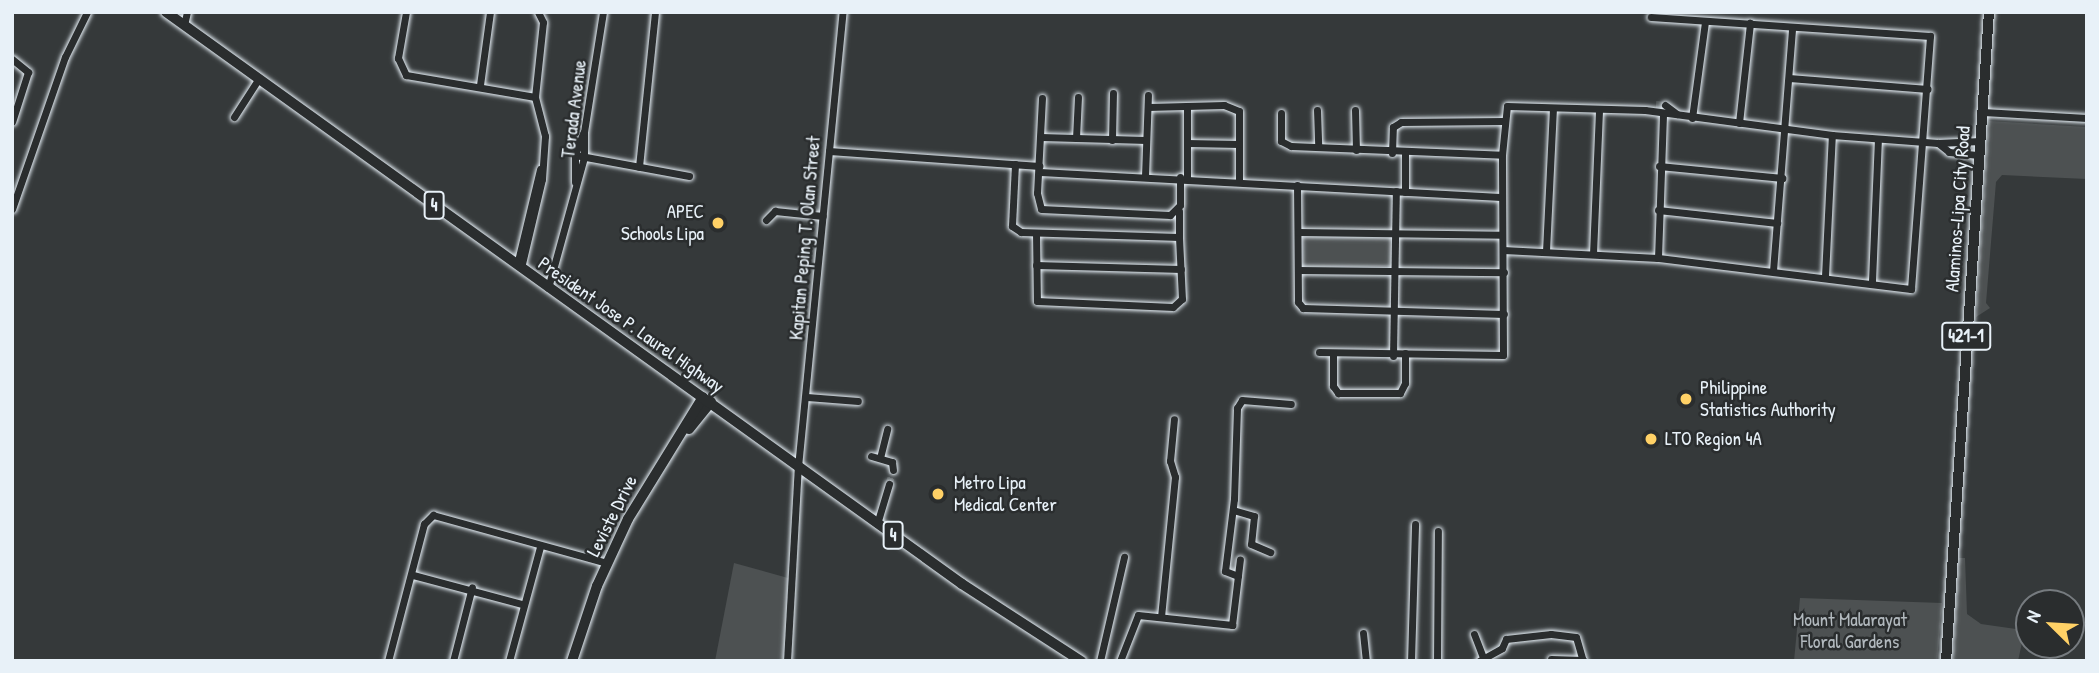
<!DOCTYPE html>
<html>
<head>
<meta charset="utf-8">
<style>
	body { margin:0 }
	#map { position:relative; width:2099px; height:673px; overflow:hidden; background:#35393a; font-family:"Patrick Hand",sans-serif }
	div>[style] { position:absolute }
	[style*='--x'] { left:calc(var(--x)*1px); top:calc(var(--y)*1px); width:calc(var(--w)*1px); rotate:calc(var(--a)*1deg) }
	.green>* { inset:0; background:#4d5152 }
	.street-tunnel>* { height:7px; margin-top:-3.5px; transform-origin:0; background:repeating-linear-gradient(90deg,#505556 0 7px,transparent 0 10.5px) }
	.roads { filter:drop-shadow(0 0 2px #e8f1f8) drop-shadow(0 0 2px #e8f1f8) }
	.street>* { height:7px; margin:-3.5px; padding:0 3.5px; transform-origin:3.5px; border-radius:3.5px; background:#2a2d2e }
	.secondary>* { height:10px; margin:-5px; padding:0 5px; transform-origin:5px; border-radius:5px; background:#2a2d2e }
	.primary>* { height:10px; margin:-5px; padding:0 5px; transform-origin:5px; border-radius:5px; background:#2a2d2e }
	.dots>* { width:19px; height:19px; translate:-50% -50%; box-sizing:border-box; border:4px solid #2a2d2e; border-radius:50% }
	span { translate:-50% -50%; white-space:nowrap; text-align:center; line-height:1.15; -webkit-text-stroke:5px #2a2d2e; paint-order:stroke }
	.shield-label span { padding:2px 5px; background:#2a2d2e; border:2px solid; border-radius:5px; -webkit-text-stroke-width:0 }
	.shield-label { font-size:18px; color:#e8f1f8; font-weight:700 }
	.street-label { font-size:19px; color:#e8f1f8 }
	.poi-label { font-size:19px; color:#e8f1f8 }
	.right { translate:-100% -50%; text-align:right }
	.left { translate:0 -50%; text-align:left }
	.park-label { font-size:19px; color:#b2b9be }
	.frame { position:absolute; inset:0; border:14px solid #e8f1f8; pointer-events:none }
	.north { position:absolute; left:2015px; top:589px; width:70px; height:70px; box-sizing:border-box; background:#2a2d2e; border:2px solid #767b7f; border-radius:50%; rotate:294deg; font-size:19px; font-weight:700; line-height:28px; text-align:center; color:#e8f1f8 }
	.north::after { content:''; display:block; margin:auto; width:24px; height:32px; background:#ffd166; clip-path:polygon(50% 0,100% 100%,50% 72%,0 100%) }
</style>
</head>
<body>
<div id="map">
	<div class="green">
		<div style="clip-path:polygon(1989px 121px,2087px 127px,2087px 179px,2002px 175px,1996px 182px,1986px 303px,1990px 308px,1976px 317px)"></div>
		<div style="clip-path:polygon(1306px 236px,1390px 238px,1392px 266px,1303px 266px,1302px 239px)"></div>
		<div style="clip-path:polygon(1959px 558px,1965px 558px,1967px 614px,1981px 624px,2016px 629px,2023px 638px,2018px 661px,1953px 661px)"></div>
		<div style="clip-path:polygon(734px 563px,788px 578px,783px 661px,715px 661px)"></div>
		<div style="clip-path:polygon(1800px 598px,1942px 603px,1937px 661px,1794px 661px)"></div>
	</div>
	<div class="street-tunnel">
		<div style="--x:1656;--y:104;--w:9;--a:6"></div>
		<div style="--x:889;--y:484;--w:15;--a:-74"></div>
	</div>
	<div class="roads">
		<div class="street">
			<div style="--x:406;--y:12;--w:47;--a:99.9"></div>
			<div style="--x:398;--y:58;--w:19;--a:65"></div>
			<div style="--x:406;--y:75;--w:131;--a:9.7"></div>
			<div style="--x:184;--y:25;--w:13;--a:-77"></div>
			<div style="--x:12;--y:59;--w:21;--a:39"></div>
			<div style="--x:28;--y:72;--w:52;--a:107.7"></div>
			<div style="--x:1789;--y:78;--w:139;--a:4.5"></div>
			<div style="--x:480;--y:85;--w:74;--a:-82.2"></div>
			<div style="--x:1042;--y:98;--w:95;--a:93"></div>
			<div style="--x:1037;--y:193;--w:16;--a:76"></div>
			<div style="--x:1041;--y:209;--w:129;--a:2.7"></div>
			<div style="--x:1170;--y:215;--w:14;--a:-45"></div>
			<div style="--x:1180;--y:205;--w:28;--a:-90"></div>
			<div style="--x:1665;--y:105;--w:15;--a:37"></div>
			<div style="--x:1148;--y:107;--w:76;--a:-1.5"></div>
			<div style="--x:1224;--y:105;--w:16;--a:22"></div>
			<div style="--x:1239;--y:111;--w:70;--a:90"></div>
			<div style="--x:1317;--y:110;--w:37;--a:88"></div>
			<div style="--x:1355;--y:110;--w:40;--a:88.6"></div>
			<div style="--x:1983;--y:112;--w:104;--a:3.3"></div>
			<div style="--x:1281;--y:113;--w:28;--a:90"></div>
			<div style="--x:1281;--y:141;--w:11;--a:27"></div>
			<div style="--x:1291;--y:146;--w:211;--a:2.4"></div>
			<div style="--x:234;--y:117;--w:46;--a:-57.3"></div>
			<div style="--x:1692;--y:118;--w:97;--a:-82.3"></div>
			<div style="--x:1739;--y:123;--w:101;--a:-83.7"></div>
			<div style="--x:1041;--y:137;--w:105;--a:1.6"></div>
			<div style="--x:1076;--y:138;--w:41;--a:-87.2"></div>
			<div style="--x:1112;--y:140;--w:47;--a:-88.8"></div>
			<div style="--x:1187;--y:143;--w:52;--a:1.1"></div>
			<div style="--x:1938;--y:143;--w:14;--a:39"></div>
			<div style="--x:1949;--y:152;--w:30;--a:6"></div>
			<div style="--x:829;--y:151;--w:211;--a:4.1"></div>
			<div style="--x:1392;--y:153;--w:26;--a:-88"></div>
			<div style="--x:1393;--y:127;--w:9;--a:-32"></div>
			<div style="--x:1401;--y:122;--w:102;--a:-0.6"></div>
			<div style="--x:1405;--y:154;--w:38;--a:90"></div>
			<div style="--x:575;--y:155;--w:116;--a:10.4"></div>
			<div style="--x:1015;--y:164;--w:62;--a:92.8"></div>
			<div style="--x:1012;--y:226;--w:11;--a:34"></div>
			<div style="--x:1021;--y:232;--w:158;--a:1.8"></div>
			<div style="--x:1179;--y:237;--w:26;--a:-90"></div>
			<div style="--x:1659;--y:166;--w:124;--a:5.6"></div>
			<div style="--x:639;--y:167;--w:156;--a:-84.1"></div>
			<div style="--x:1039;--y:172;--w:463;--a:3.1"></div>
			<div style="--x:1145;--y:176;--w:81;--a:-87.9"></div>
			<div style="--x:1187;--y:178;--w:72;--a:-90"></div>
			<div style="--x:575;--y:182;--w:27;--a:-90"></div>
			<div style="--x:575;--y:155;--w:23;--a:-70"></div>
			<div style="--x:1297;--y:185;--w:117;--a:89.5"></div>
			<div style="--x:1298;--y:302;--w:8;--a:50"></div>
			<div style="--x:1303;--y:308;--w:201;--a:1.7"></div>
			<div style="--x:12;--y:209;--w:161;--a:-70.8"></div>
			<div style="--x:65;--y:57;--w:50;--a:-63.9"></div>
			<div style="--x:1658;--y:210;--w:120;--a:6.2"></div>
			<div style="--x:766;--y:220;--w:13;--a:-45"></div>
			<div style="--x:775;--y:211;--w:48;--a:5.9"></div>
			<div style="--x:1298;--y:232;--w:204;--a:0.8"></div>
			<div style="--x:1036;--y:233;--w:68;--a:89.2"></div>
			<div style="--x:1037;--y:301;--w:136;--a:2.5"></div>
			<div style="--x:1173;--y:307;--w:12;--a:-42"></div>
			<div style="--x:1182;--y:299;--w:62;--a:-92.8"></div>
			<div style="--x:1503;--y:250;--w:155;--a:3"></div>
			<div style="--x:1658;--y:258;--w:255;--a:7"></div>
			<div style="--x:1911;--y:289;--w:254;--a:-85.7"></div>
			<div style="--x:1930;--y:36;--w:280;--a:-176.1"></div>
			<div style="--x:1546;--y:251;--w:142;--a:-87.2"></div>
			<div style="--x:1593;--y:254;--w:144;--a:-87.6"></div>
			<div style="--x:1658;--y:258;--w:144;--a:-88"></div>
			<div style="--x:517;--y:265;--w:99;--a:-76.5"></div>
			<div style="--x:1036;--y:265;--w:145;--a:1.6"></div>
			<div style="--x:521;--y:268;--w:91;--a:-76.7"></div>
			<div style="--x:542;--y:179;--w:43;--a:-86"></div>
			<div style="--x:545;--y:136;--w:40;--a:-104.4"></div>
			<div style="--x:535;--y:97;--w:75;--a:-83.9"></div>
			<div style="--x:543;--y:22;--w:11;--a:-117"></div>
			<div style="--x:1298;--y:270;--w:206;--a:0.6"></div>
			<div style="--x:1773;--y:271;--w:244;--a:-85.5"></div>
			<div style="--x:1825;--y:276;--w:141;--a:-87.2"></div>
			<div style="--x:1872;--y:281;--w:142;--a:-87.6"></div>
			<div style="--x:548;--y:288;--w:136;--a:-74.6"></div>
			<div style="--x:584;--y:157;--w:25;--a:-90"></div>
			<div style="--x:584;--y:132;--w:121;--a:-81"></div>
			<div style="--x:1319;--y:352;--w:184;--a:0.9"></div>
			<div style="--x:1503;--y:355;--w:200;--a:-90.3"></div>
			<div style="--x:1502;--y:155;--w:49;--a:-84.2"></div>
			<div style="--x:1507;--y:106;--w:138;--a:1.7"></div>
			<div style="--x:1645;--y:110;--w:189;--a:7.6"></div>
			<div style="--x:1832;--y:135;--w:106;--a:4.3"></div>
			<div style="--x:1938;--y:143;--w:42;--a:-2.7"></div>
			<div style="--x:1333;--y:353;--w:33;--a:90"></div>
			<div style="--x:1333;--y:386;--w:9;--a:54"></div>
			<div style="--x:1338;--y:393;--w:62;--a:0"></div>
			<div style="--x:1400;--y:393;--w:11;--a:-63"></div>
			<div style="--x:1405;--y:383;--w:30;--a:-90"></div>
			<div style="--x:1393;--y:356;--w:165;--a:-89"></div>
			<div style="--x:807;--y:397;--w:51;--a:4.5"></div>
			<div style="--x:871;--y:456;--w:22;--a:16"></div>
			<div style="--x:892;--y:462;--w:8;--a:83"></div>
			<div style="--x:880;--y:458;--w:30;--a:-76"></div>
			<div style="--x:1233;--y:510;--w:22;--a:16"></div>
			<div style="--x:1254;--y:516;--w:28;--a:96"></div>
			<div style="--x:1251;--y:544;--w:21;--a:23"></div>
			<div style="--x:877;--y:524;--w:42;--a:-73.3"></div>
			<div style="--x:413;--y:575;--w:113;--a:14.9"></div>
			<div style="--x:1238;--y:576;--w:14;--a:-159"></div>
			<div style="--x:1225;--y:571;--w:73;--a:-82.9"></div>
			<div style="--x:1234;--y:499;--w:91;--a:-88.1"></div>
			<div style="--x:1237;--y:408;--w:9;--a:-58"></div>
			<div style="--x:1242;--y:400;--w:49;--a:4.7"></div>
			<div style="--x:1161;--y:617;--w:141;--a:-84.3"></div>
			<div style="--x:1175;--y:477;--w:17;--a:-107"></div>
			<div style="--x:1170;--y:461;--w:42;--a:-84.6"></div>
			<div style="--x:1363;--y:633;--w:28;--a:84"></div>
			<div style="--x:1474;--y:634;--w:26;--a:69"></div>
			<div style="--x:1551;--y:659;--w:32;--a:2"></div>
			<div style="--x:388;--y:661;--w:142;--a:-75.3"></div>
			<div style="--x:424;--y:524;--w:13;--a:-45"></div>
			<div style="--x:433;--y:515;--w:180;--a:15.4"></div>
			<div style="--x:453;--y:661;--w:76;--a:-75.6"></div>
			<div style="--x:509;--y:661;--w:118;--a:-74.8"></div>
			<div style="--x:787;--y:661;--w:194;--a:-86.8"></div>
			<div style="--x:798;--y:467;--w:457;--a:-84.4"></div>
			<div style="--x:1100;--y:661;--w:107;--a:-77"></div>
			<div style="--x:1120;--y:661;--w:49;--a:-68.6"></div>
			<div style="--x:1138;--y:615;--w:95;--a:6.1"></div>
			<div style="--x:1232;--y:625;--w:66;--a:-83.1"></div>
			<div style="--x:1411;--y:661;--w:137;--a:-88.3"></div>
			<div style="--x:1437;--y:661;--w:130;--a:-89.6"></div>
			<div style="--x:1479;--y:661;--w:26;--a:-29"></div>
			<div style="--x:1502;--y:648;--w:10;--a:-66"></div>
			<div style="--x:1506;--y:639;--w:45;--a:-6.3"></div>
			<div style="--x:1551;--y:634;--w:25;--a:7"></div>
			<div style="--x:1576;--y:637;--w:25;--a:74"></div>
		</div>
		<div class="secondary">
			<div style="--x:689;--y:429;--w:35;--a:-51"></div>
			<div style="--x:572;--y:661;--w:79;--a:-71.6"></div>
			<div style="--x:597;--y:586;--w:74;--a:-65.2"></div>
			<div style="--x:628;--y:519;--w:143;--a:-58.4"></div>
		</div>
		<div class="primary">
			<div style="--x:166;--y:12;--w:980;--a:35.7"></div>
			<div style="--x:962;--y:584;--w:142;--a:32.9"></div>
			<div style="--x:1946;--y:661;--w:650;--a:-86.21"></div>
		</div>
	</div>
	<div class="dots">
		<div style="left:718px;top:223px;background:#ffd166"></div>
		<div style="left:1686px;top:399px;background:#ffd166"></div>
		<div style="left:1651px;top:439px;background:#ffd166"></div>
		<div style="left:938px;top:494px;background:#ffd166"></div>
	</div>
	<div class="shield-label">
		<span style="left:434px;top:205px">4</span>
		<span style="left:1966px;top:336px">421-1</span>
		<span style="left:893px;top:535px">4</span>
	</div>
	<div class="street-label">
		<span style="left:574px;top:109px;rotate:-83deg">Terada Avenue</span>
		<span style="left:1958px;top:209px;rotate:-86deg">Alaminos-Lipa City Road</span>
		<span style="left:805px;top:238px;rotate:-85deg">Kapitan Peping T. Olan Street</span>
		<span style="left:631px;top:325px;rotate:35deg">President Jose P. Laurel Highway</span>
		<span style="left:612px;top:516px;rotate:-63deg">Leviste Drive</span>
	</div>
	<div class="poi-label">
		<span class="right" style="left:704px;top:223px">APEC<br>Schools Lipa</span>
		<span class="left" style="left:1700px;top:399px">Philippine<br>Statistics Authority</span>
		<span class="left" style="left:1665px;top:439px">LTO Region 4A</span>
		<span class="left" style="left:954px;top:494px">Metro Lipa<br>Medical Center</span>
	</div>
	<div class="park-label">
		<span style="left:1850px;top:631px">Mount Malarayat<br>Floral Gardens</span>
	</div>
	<div class="frame"></div>
	<div class="north">N</div>
</div>
</body>
</html>
